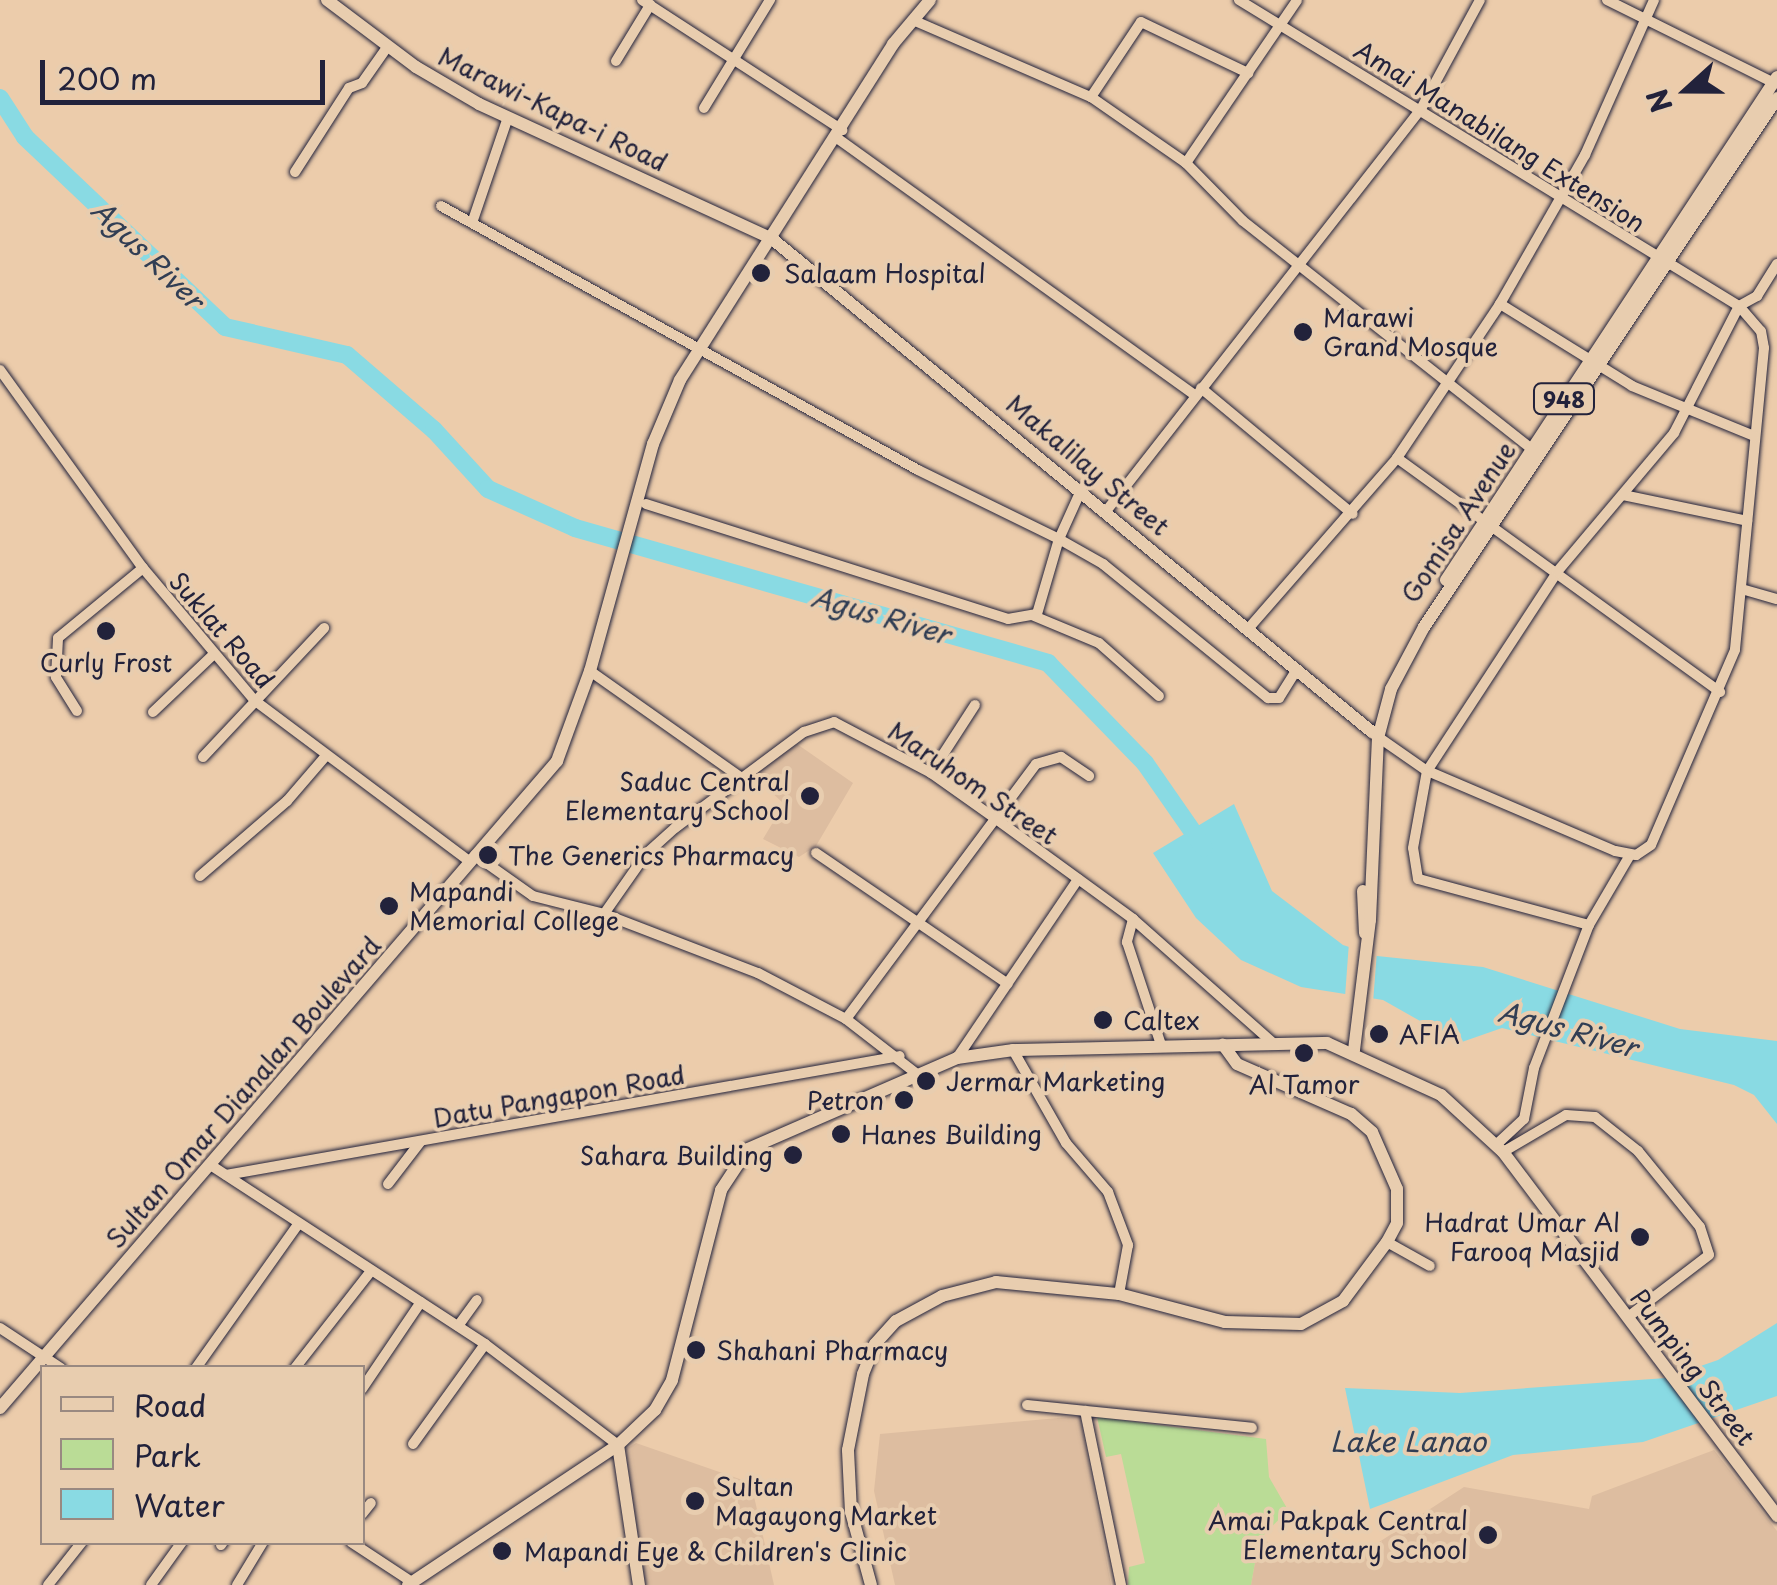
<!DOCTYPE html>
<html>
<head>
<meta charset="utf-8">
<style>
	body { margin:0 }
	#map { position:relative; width:1777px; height:1585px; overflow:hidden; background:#ecccab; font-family:"Playpen Sans",sans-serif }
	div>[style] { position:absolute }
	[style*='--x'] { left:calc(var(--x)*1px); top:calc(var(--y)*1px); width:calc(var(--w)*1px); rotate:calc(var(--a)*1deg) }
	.built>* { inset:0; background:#ddbda0 }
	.green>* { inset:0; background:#badc96 }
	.water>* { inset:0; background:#89dae3 }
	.pier>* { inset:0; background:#ecccab }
	.river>* { height:18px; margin:-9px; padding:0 9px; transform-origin:9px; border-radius:9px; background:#89dae3 }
	.roads { filter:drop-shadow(0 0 2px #22223b) drop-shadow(0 0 2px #22223b) }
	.minor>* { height:10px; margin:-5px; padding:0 5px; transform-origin:5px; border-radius:5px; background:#e8cdaf }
	.major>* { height:12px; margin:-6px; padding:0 6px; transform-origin:6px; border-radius:6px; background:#e8cdaf }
	.dots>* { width:28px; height:28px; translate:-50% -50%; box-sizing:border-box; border:5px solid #e8cdaf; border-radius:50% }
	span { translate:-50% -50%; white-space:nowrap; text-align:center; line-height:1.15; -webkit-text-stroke:8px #e8cdaf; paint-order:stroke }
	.shield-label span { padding:2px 8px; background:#e8cdaf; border:2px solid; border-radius:8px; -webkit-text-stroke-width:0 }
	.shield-label { font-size:22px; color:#22223b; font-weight:700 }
	.street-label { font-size:25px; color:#22223b }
	.poi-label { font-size:25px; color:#22223b }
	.left { translate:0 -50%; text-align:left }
	.right { translate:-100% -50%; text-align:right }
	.water-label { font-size:28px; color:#313e54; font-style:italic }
	.legend { position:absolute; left:40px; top:1365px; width:325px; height:180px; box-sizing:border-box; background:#e8cdaf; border:2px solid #998981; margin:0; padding:12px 18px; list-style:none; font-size:30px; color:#22223b }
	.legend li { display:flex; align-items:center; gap:20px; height:50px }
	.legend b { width:50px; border:2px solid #998981 }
	.north { position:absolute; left:1637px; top:40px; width:100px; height:100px; -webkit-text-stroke:8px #e8cdaf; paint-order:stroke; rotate:249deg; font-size:28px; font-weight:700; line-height:40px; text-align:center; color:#22223b }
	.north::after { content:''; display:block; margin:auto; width:35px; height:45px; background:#22223b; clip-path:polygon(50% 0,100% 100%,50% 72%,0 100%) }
	.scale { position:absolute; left:40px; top:60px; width:285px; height:45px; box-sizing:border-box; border:5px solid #22223b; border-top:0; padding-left:12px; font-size:30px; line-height:35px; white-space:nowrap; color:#22223b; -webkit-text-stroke:8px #e8cdaf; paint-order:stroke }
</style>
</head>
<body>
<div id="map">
	<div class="built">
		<div style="clip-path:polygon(797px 744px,853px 783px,816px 846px,799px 857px,763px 839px,784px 804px,751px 773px)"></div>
		<div style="clip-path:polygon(1080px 1416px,1111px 1585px,895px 1585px,874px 1491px,880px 1434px)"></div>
		<div style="clip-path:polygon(636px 1443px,751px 1483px,774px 1585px,643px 1585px,626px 1449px)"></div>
		<div style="clip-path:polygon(1714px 1450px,1777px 1531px,1777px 1585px,1251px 1585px,1259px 1540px,1353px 1559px,1464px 1487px,1589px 1509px,1592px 1496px)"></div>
	</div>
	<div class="green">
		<div style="clip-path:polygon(1097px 1417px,1266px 1439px,1269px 1477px,1288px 1510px,1259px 1540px,1251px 1585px,1128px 1585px,1129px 1567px,1145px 1563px,1121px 1454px,1106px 1457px)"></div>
	</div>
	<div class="water">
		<div style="clip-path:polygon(1234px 804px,1272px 891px,1343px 945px,1377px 956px,1483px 967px,1680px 1029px,1777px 1041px,1777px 1124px,1754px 1095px,1734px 1085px,1502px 1028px,1459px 1043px,1383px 1000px,1301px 987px,1241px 960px,1196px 918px,1153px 853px)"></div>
		<div style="clip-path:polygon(1777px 1323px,1777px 1396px,1643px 1442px,1513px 1455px,1370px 1509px,1345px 1388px,1460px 1393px,1666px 1378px,1718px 1360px)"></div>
	</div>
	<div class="pier">
		<div style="clip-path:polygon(1349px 942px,1377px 951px,1373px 1003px,1345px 997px)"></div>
	</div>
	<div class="river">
		<div style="--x:0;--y:98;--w:46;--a:57.3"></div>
		<div style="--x:25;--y:137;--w:276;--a:43.5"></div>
		<div style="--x:225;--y:327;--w:125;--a:12.9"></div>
		<div style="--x:347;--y:355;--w:115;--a:40.8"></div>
		<div style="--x:434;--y:430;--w:80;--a:47.5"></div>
		<div style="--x:488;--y:489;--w:95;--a:24.1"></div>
		<div style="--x:575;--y:528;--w:492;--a:15.9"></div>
		<div style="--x:1048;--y:663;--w:139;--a:45.9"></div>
		<div style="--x:1145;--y:763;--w:103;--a:55.2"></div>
	</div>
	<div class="roads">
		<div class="minor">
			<div style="--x:642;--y:0;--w:239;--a:33"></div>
			<div style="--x:1239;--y:0;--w:586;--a:31.47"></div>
			<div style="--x:1739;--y:306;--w:33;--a:49"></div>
			<div style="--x:1761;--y:331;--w:17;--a:80"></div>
			<div style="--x:1764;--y:348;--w:303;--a:95.5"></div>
			<div style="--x:1735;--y:650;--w:212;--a:113.3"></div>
			<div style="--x:1651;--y:845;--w:18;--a:146"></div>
			<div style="--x:1636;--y:855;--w:21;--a:-169"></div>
			<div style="--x:1615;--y:851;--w:204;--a:-156.9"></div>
			<div style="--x:1427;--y:771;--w:65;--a:-145.1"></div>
			<div style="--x:1607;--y:0;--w:186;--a:26.4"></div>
			<div style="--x:915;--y:21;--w:192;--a:23.4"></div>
			<div style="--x:1091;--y:97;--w:116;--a:34.8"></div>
			<div style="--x:1186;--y:163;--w:81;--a:45.5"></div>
			<div style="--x:1243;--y:221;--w:368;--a:38.3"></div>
			<div style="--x:616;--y:61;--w:66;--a:-58.7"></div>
			<div style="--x:1091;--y:97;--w:90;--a:-56.3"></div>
			<div style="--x:1141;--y:22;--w:119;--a:25.5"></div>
			<div style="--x:704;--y:108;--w:127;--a:-58.6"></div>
			<div style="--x:837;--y:138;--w:441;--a:35.7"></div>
			<div style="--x:1186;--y:163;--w:197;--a:-55.7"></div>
			<div style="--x:295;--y:172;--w:100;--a:-57.3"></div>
			<div style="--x:349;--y:88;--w:14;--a:-21"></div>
			<div style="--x:362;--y:83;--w:45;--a:-54.9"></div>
			<div style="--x:441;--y:206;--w:545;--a:28.96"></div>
			<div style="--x:918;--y:470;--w:157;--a:26.1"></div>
			<div style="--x:1059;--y:539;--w:56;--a:-65.7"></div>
			<div style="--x:472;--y:223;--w:112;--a:-71.2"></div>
			<div style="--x:1500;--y:304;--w:155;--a:31.8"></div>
			<div style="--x:1632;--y:386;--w:132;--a:22.3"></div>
			<div style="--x:0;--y:370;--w:244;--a:54.2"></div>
			<div style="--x:143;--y:568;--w:172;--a:49.9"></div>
			<div style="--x:254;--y:700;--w:269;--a:36.8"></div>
			<div style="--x:1201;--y:388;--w:197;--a:39.7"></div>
			<div style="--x:1397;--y:458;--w:399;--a:35.9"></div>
			<div style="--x:1623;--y:495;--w:127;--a:11.8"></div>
			<div style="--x:646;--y:504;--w:380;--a:17.6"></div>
			<div style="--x:1008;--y:619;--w:29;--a:-10"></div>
			<div style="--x:1037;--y:614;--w:78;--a:-73.7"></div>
			<div style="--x:1059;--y:539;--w:51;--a:29.6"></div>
			<div style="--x:1103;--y:564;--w:213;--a:39.1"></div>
			<div style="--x:1268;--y:698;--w:11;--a:0"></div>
			<div style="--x:1279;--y:698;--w:34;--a:-58"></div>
			<div style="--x:1107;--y:510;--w:509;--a:-51.94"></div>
			<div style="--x:1421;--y:109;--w:124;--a:-61.6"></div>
			<div style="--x:1745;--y:590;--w:33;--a:16"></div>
			<div style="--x:1034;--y:616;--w:70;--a:22.6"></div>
			<div style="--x:1099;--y:643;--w:80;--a:41.5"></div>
			<div style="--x:1248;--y:629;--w:227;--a:-48.9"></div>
			<div style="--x:1397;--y:458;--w:185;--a:-56.2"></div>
			<div style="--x:1500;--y:304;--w:172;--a:-60.3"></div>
			<div style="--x:1585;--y:155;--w:170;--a:-66"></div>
			<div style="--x:590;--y:671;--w:182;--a:35.2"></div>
			<div style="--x:77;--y:711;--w:40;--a:-122"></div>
			<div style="--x:56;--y:677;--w:39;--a:-87"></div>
			<div style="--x:58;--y:638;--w:110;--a:-39.5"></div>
			<div style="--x:153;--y:712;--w:84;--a:-43.6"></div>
			<div style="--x:203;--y:757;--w:177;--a:-46.8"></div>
			<div style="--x:931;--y:773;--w:81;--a:-57.1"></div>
			<div style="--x:816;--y:853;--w:232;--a:34.3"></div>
			<div style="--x:475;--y:855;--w:71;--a:35.3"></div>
			<div style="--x:533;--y:896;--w:73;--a:14.2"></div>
			<div style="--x:604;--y:914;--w:165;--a:21"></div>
			<div style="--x:758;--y:973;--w:99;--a:27.6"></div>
			<div style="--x:846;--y:1019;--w:90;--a:37.8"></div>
			<div style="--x:200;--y:876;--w:115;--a:-40.8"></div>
			<div style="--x:287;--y:801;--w:58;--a:-49.2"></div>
			<div style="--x:604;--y:914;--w:73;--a:-55"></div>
			<div style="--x:646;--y:854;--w:39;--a:-42"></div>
			<div style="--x:675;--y:828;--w:161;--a:-36.7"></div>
			<div style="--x:804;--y:732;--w:32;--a:-18"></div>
			<div style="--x:834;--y:722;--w:110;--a:27.7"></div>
			<div style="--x:931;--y:773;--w:80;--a:35.3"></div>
			<div style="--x:996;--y:819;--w:170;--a:36.1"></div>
			<div style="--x:1133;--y:919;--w:187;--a:41.5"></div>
			<div style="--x:1133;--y:919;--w:24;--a:105"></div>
			<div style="--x:1127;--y:942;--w:108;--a:71.7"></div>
			<div style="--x:1589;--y:925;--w:177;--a:-164.9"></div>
			<div style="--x:1418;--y:879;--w:31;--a:-99"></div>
			<div style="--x:1413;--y:848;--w:78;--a:-79.7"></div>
			<div style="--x:1427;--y:771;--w:238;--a:-56.8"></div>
			<div style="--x:1557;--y:572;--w:182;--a:-49.9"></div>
			<div style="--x:1674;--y:433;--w:143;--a:-62.9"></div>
			<div style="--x:1739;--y:306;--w:21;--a:-29"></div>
			<div style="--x:1757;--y:296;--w:38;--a:-58"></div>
			<div style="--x:846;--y:1019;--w:318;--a:-53.3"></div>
			<div style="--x:1036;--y:764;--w:26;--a:-16"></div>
			<div style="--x:1061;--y:757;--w:34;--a:34"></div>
			<div style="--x:1013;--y:1050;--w:107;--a:60.3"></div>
			<div style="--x:1066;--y:1143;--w:65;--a:49.4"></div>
			<div style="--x:1108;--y:1192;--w:57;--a:69.3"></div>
			<div style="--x:1128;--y:1245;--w:50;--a:100.4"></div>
			<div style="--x:957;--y:1058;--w:216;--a:-55.9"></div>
			<div style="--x:1497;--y:1144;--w:37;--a:-43"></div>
			<div style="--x:1524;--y:1119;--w:52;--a:-78.9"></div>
			<div style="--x:1534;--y:1068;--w:153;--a:-69"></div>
			<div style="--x:1589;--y:925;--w:81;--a:-59.6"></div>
			<div style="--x:1503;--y:1152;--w:73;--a:-30.4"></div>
			<div style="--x:1566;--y:1115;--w:29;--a:4"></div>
			<div style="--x:1595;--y:1117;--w:55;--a:38.3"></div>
			<div style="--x:1638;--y:1151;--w:98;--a:50.8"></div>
			<div style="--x:1700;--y:1227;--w:29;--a:72"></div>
			<div style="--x:1709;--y:1255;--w:102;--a:142.6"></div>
			<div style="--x:212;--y:1166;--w:326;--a:33.1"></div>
			<div style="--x:485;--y:1344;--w:167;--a:37.2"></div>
			<div style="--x:226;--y:1175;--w:684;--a:-10.01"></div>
			<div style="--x:388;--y:1184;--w:54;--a:-52.5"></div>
			<div style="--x:1387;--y:1242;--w:49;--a:29.2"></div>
			<div style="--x:458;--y:1326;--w:32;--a:-54"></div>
			<div style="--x:0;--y:1328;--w:73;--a:33.3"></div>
			<div style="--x:196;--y:1368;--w:174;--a:-54.6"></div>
			<div style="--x:295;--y:1368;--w:123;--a:-51.9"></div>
			<div style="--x:362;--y:1389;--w:105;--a:-55.9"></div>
			<div style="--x:1027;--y:1405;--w:226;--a:5.8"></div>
			<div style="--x:1085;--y:1411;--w:178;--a:78.3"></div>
			<div style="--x:413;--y:1444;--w:123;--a:-54.2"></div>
			<div style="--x:362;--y:1514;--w:14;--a:-51"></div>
			<div style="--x:351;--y:1542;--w:73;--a:33.3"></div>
			<div style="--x:221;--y:1545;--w:4;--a:-56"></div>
			<div style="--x:48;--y:1585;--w:55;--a:-51.7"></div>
			<div style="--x:151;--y:1585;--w:53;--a:-54.2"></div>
			<div style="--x:237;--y:1585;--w:50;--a:-58.8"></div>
		</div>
		<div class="major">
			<div style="--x:327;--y:0;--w:111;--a:37"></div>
			<div style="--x:416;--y:67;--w:73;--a:30.4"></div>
			<div style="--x:479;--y:104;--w:321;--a:24.7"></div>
			<div style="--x:771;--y:238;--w:778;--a:39.42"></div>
			<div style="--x:1446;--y:580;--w:602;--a:-56.65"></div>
			<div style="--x:1363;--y:891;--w:42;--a:87.3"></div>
			<div style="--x:1354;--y:1050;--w:131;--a:-83"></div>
			<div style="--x:1370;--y:920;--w:182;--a:-87.5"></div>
			<div style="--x:1378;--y:738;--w:51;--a:-75.1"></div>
			<div style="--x:1391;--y:689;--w:70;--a:-62"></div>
			<div style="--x:1424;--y:627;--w:636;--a:-56.28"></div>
			<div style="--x:0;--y:1408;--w:854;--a:-49.27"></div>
			<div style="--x:557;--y:761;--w:96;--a:-69.9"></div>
			<div style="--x:590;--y:671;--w:236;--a:-74.5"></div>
			<div style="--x:653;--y:444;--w:69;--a:-67.1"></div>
			<div style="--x:680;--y:380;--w:398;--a:-57.6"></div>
			<div style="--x:893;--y:44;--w:57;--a:-49.9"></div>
			<div style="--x:618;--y:1445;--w:142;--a:81.5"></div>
			<div style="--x:408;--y:1585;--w:252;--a:-33.7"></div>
			<div style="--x:618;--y:1445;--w:51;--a:-43.4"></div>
			<div style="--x:655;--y:1410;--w:34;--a:-60"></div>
			<div style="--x:672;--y:1380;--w:196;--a:-75.5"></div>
			<div style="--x:721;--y:1190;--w:49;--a:-56.6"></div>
			<div style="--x:748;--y:1149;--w:228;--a:-23.5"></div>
			<div style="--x:957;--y:1058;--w:57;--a:-8.1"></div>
			<div style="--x:1013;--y:1050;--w:314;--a:-1.3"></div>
			<div style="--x:1327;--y:1043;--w:125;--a:24.5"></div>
			<div style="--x:1441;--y:1095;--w:84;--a:42.6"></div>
			<div style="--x:1503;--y:1152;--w:456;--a:53"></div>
			<div style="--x:871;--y:1585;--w:76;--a:-105.3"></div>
			<div style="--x:851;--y:1512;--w:62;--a:-92.8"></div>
			<div style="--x:848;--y:1450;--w:77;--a:-78.8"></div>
			<div style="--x:863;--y:1374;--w:32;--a:-68"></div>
			<div style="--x:875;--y:1344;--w:31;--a:-48"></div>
			<div style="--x:896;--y:1321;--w:52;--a:-28.5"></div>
			<div style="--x:942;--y:1296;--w:56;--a:-14.5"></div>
			<div style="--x:996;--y:1282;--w:124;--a:5.6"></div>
			<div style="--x:1119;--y:1294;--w:110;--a:14.8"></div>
			<div style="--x:1225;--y:1322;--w:76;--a:1.5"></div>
			<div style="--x:1301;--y:1324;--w:48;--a:-28.7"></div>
			<div style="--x:1343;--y:1301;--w:74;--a:-53.3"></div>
			<div style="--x:1387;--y:1242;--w:21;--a:-62"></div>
			<div style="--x:1397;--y:1223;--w:34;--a:-90"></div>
			<div style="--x:1397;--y:1189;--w:62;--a:-113.7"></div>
			<div style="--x:1372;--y:1132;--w:28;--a:-139"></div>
			<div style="--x:1351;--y:1114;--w:124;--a:-156.3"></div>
			<div style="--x:1237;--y:1064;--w:24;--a:-126"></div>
		</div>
	</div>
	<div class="dots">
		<div style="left:761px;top:273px;background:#22223b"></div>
		<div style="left:1303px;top:332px;background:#22223b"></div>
		<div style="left:106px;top:631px;background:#22223b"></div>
		<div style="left:810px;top:796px;background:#22223b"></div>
		<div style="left:488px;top:855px;background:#22223b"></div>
		<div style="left:389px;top:906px;background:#22223b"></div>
		<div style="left:1103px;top:1020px;background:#22223b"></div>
		<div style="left:1379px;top:1034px;background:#22223b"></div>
		<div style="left:1304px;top:1053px;background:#22223b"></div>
		<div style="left:926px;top:1081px;background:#22223b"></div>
		<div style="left:904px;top:1100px;background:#22223b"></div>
		<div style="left:841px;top:1134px;background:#22223b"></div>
		<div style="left:793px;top:1155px;background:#22223b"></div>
		<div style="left:1640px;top:1237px;background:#22223b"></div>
		<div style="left:696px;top:1350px;background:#22223b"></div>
		<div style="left:695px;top:1501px;background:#22223b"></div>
		<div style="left:1488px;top:1535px;background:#22223b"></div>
		<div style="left:502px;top:1551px;background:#22223b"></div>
	</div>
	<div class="shield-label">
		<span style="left:1564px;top:399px">948</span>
	</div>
	<div class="street-label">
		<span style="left:553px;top:109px;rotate:26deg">Marawi-Kapa-i Road</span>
		<span style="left:1500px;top:136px;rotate:32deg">Amai Manabilang Extension</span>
		<span style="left:1088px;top:465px;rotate:40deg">Makalilay Street</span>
		<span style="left:1458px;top:522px;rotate:-57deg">Gomisa Avenue</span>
		<span style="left:222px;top:630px;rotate:49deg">Suklat Road</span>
		<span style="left:973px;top:783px;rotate:34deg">Maruhom Street</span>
		<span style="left:243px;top:1092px;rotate:-49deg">Sultan Omar Dianalan Boulevard</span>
		<span style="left:559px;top:1096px;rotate:-10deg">Datu Pangapon Road</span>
		<span style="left:1693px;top:1367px;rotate:53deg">Pumping Street</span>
	</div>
	<div class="poi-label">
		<span class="left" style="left:784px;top:273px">Salaam Hospital</span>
		<span class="left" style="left:1323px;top:332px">Marawi<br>Grand Mosque</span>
		<span style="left:106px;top:662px">Curly Frost</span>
		<span class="right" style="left:790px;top:796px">Saduc Central<br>Elementary School</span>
		<span class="left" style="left:508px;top:855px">The Generics Pharmacy</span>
		<span class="left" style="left:409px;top:906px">Mapandi<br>Memorial College</span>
		<span class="left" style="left:1123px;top:1020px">Caltex</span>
		<span class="left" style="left:1399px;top:1034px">AFIA</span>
		<span class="left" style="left:946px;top:1081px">Jermar Marketing</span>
		<span style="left:1304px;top:1084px">Al Tamor</span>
		<span class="right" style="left:884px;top:1100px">Petron</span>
		<span class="left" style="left:861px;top:1134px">Hanes Building</span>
		<span class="right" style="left:773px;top:1155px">Sahara Building</span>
		<span class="right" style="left:1620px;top:1237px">Hadrat Umar Al<br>Farooq Masjid</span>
		<span class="left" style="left:716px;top:1350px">Shahani Pharmacy</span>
		<span class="left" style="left:715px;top:1501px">Sultan<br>Magayong Market</span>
		<span class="right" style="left:1468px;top:1535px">Amai Pakpak Central<br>Elementary School</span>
		<span class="left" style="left:524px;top:1551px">Mapandi Eye &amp; Children's Clinic</span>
	</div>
	<div class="water-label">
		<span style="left:148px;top:254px;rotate:44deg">Agus River</span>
		<span style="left:881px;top:615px;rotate:16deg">Agus River</span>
		<span style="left:1568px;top:1029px;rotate:15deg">Agus River</span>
		<span style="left:1408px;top:1441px">Lake Lanao</span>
	</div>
	<ul class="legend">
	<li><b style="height:12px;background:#e8cdaf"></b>Road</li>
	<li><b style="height:28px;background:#badc96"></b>Park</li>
	<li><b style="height:28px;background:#89dae3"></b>Water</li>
	</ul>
	<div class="north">N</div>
	<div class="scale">200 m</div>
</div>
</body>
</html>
